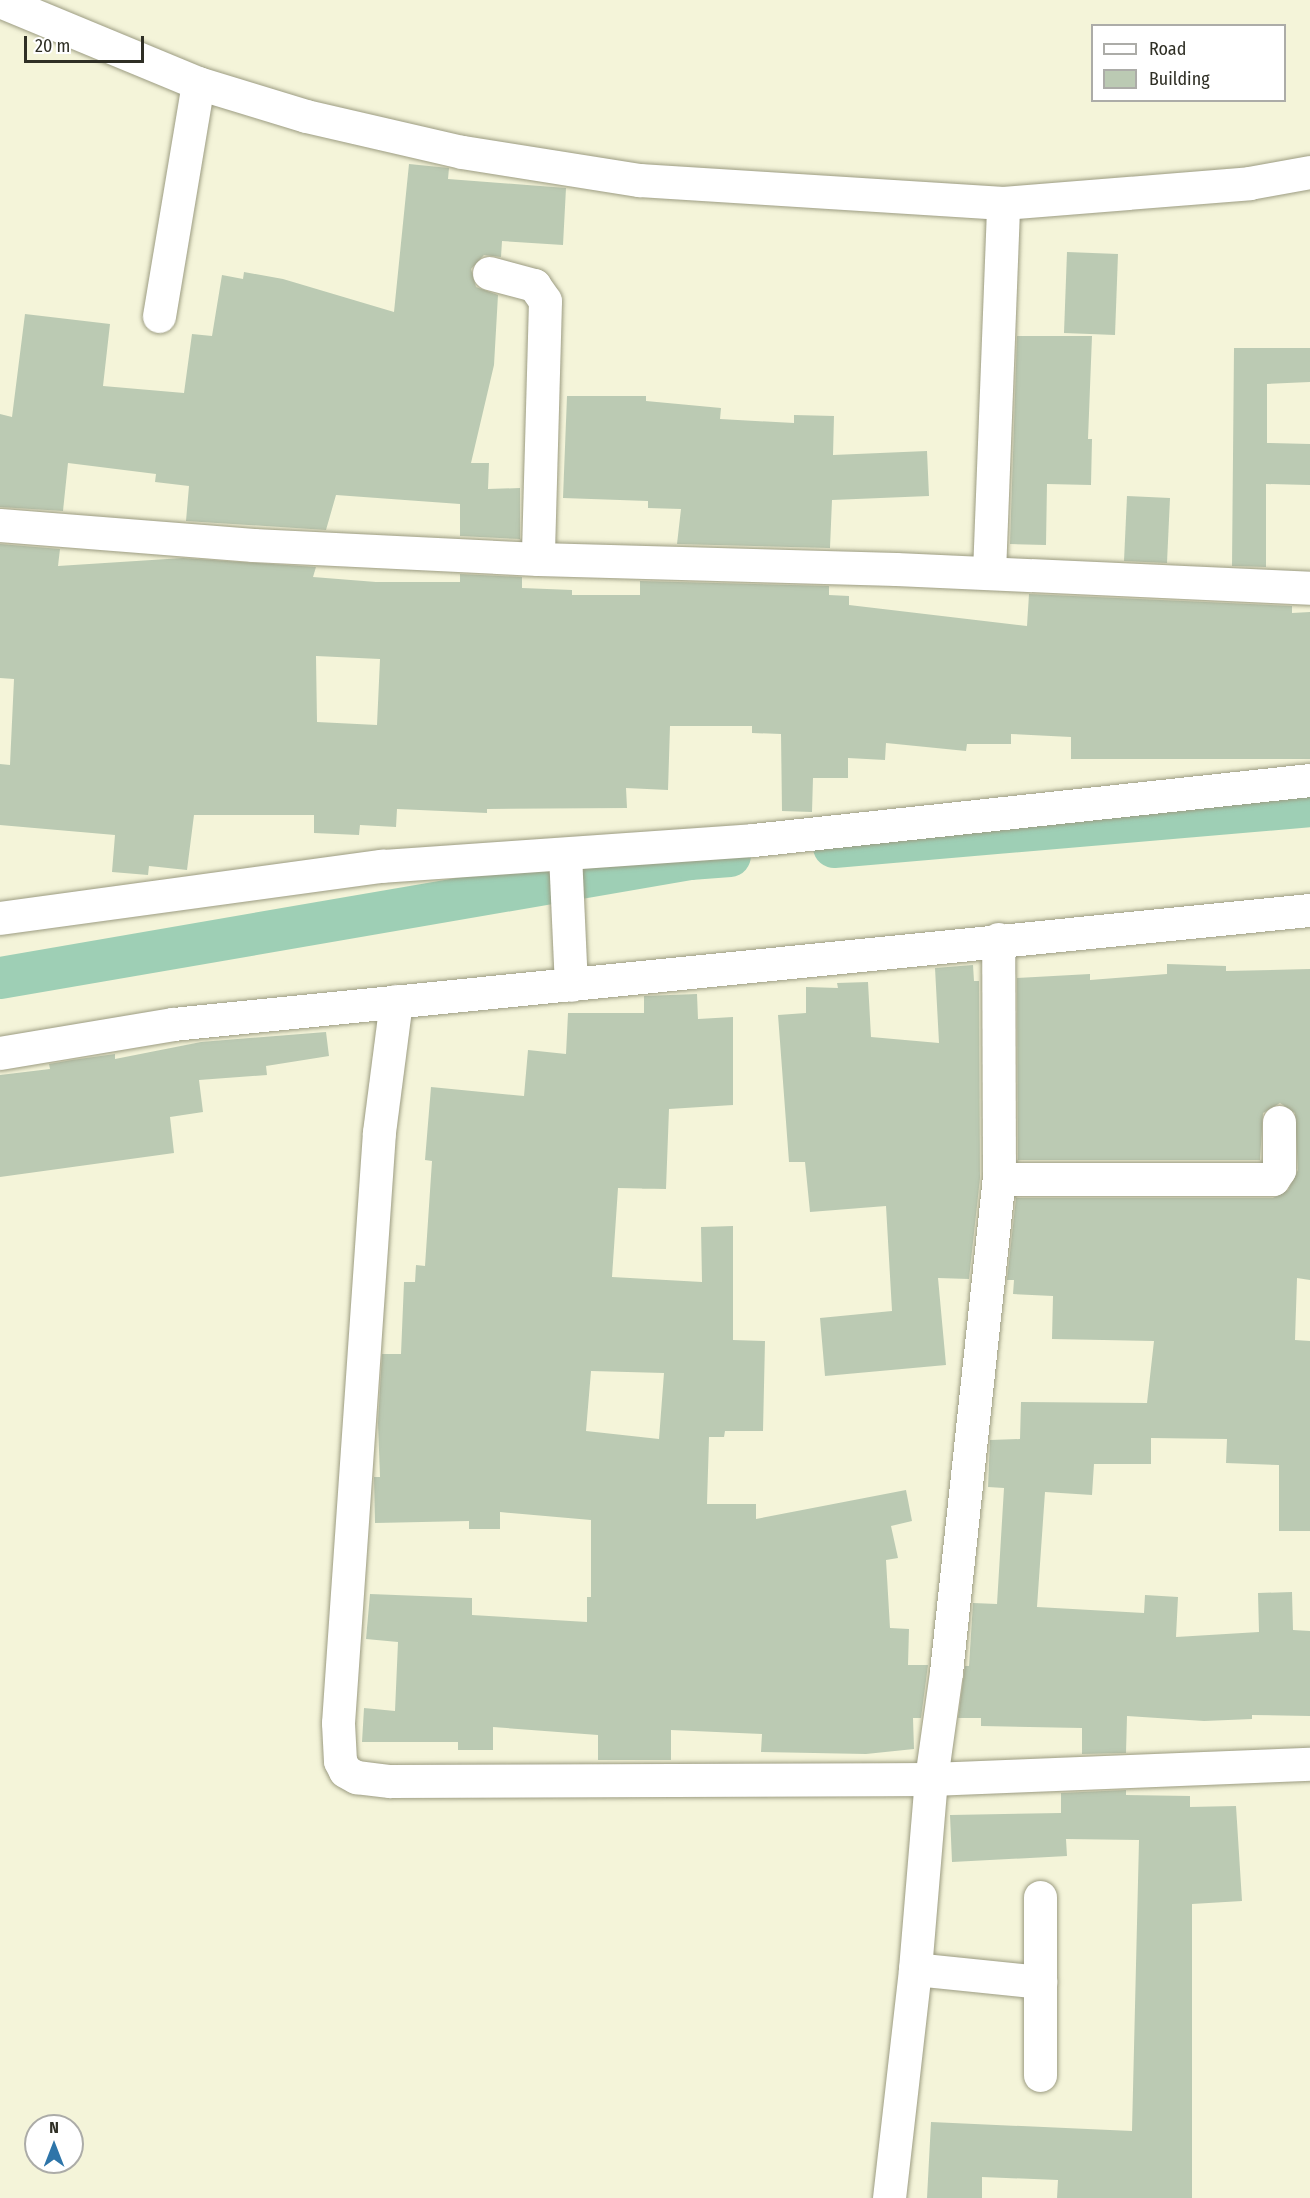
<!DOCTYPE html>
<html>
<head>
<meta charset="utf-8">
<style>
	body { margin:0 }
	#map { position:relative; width:1310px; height:2198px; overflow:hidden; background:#f4f4d9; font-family:"Fira Sans Condensed",sans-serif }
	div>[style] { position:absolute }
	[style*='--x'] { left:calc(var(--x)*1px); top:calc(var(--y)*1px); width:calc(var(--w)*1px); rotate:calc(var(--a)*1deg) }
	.canal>* { height:42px; margin:-21px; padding:0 21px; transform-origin:21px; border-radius:21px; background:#9ecfb5 }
	.building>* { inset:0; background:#bbcab3 }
	.roads { filter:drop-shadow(0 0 2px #9c9c82) drop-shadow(0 0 2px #9c9c82) }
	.minor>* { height:33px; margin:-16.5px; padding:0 16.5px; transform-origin:16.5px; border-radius:16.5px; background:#fff }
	span { translate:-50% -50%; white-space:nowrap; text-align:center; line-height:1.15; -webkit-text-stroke:4.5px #fff; paint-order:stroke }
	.legend { position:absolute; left:1091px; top:24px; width:195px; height:78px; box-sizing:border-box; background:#fff; border:2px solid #acaca8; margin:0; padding:8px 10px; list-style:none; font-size:18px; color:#2f2f25 }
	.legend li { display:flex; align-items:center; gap:12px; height:30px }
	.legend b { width:30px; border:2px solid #acaca8 }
	.north { position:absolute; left:24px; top:2114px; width:60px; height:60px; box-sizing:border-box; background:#fff; border:2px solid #acaca8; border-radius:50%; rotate:0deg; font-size:16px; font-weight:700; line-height:24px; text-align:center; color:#2f2f25 }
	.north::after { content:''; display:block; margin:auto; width:21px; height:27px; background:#2e75a9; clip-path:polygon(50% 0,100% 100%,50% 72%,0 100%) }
	.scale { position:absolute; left:24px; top:36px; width:120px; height:27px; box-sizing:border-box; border:3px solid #2f2f25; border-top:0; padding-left:8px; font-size:18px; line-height:21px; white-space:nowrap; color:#2f2f25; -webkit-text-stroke:4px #fff; paint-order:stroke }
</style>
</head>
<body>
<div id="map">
	<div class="canal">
		<div style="--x:834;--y:847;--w:478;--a:-4.9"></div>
		<div style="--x:0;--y:978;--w:700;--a:-9.79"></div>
		<div style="--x:690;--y:859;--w:40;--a:-4.3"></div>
	</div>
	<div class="building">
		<div style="clip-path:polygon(409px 164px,449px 168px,448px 179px,566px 188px,563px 245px,502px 241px,501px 257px,484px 255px,471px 269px,476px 287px,498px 295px,494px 365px,471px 463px,489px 463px,488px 489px,520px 488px,520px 539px,460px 536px,460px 504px,336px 495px,326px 530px,186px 521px,189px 486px,155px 482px,156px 474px,68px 463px,63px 511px,0 507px,0 414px,12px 417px,25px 314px,110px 324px,103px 386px,184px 393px,192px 334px,212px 336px,222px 275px,243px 279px,244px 272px,283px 279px,394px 312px)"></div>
		<div style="clip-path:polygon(1067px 252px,1118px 254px,1115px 335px,1064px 333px)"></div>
		<div style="clip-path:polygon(1017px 336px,1092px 336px,1088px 439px,1092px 439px,1091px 485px,1047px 484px,1046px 545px,1010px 544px)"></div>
		<div style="clip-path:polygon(1234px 348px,1310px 348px,1310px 382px,1267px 384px,1267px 443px,1310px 444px,1310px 485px,1266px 484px,1266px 567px,1232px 566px)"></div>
		<div style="clip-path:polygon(567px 396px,646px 396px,646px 401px,721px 408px,720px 419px,794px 423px,794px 415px,834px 416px,833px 455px,927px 451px,929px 496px,832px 500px,830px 548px,677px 544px,681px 509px,648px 508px,648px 501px,563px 498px)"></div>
		<div style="clip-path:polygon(1127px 496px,1170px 498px,1167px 563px,1124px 561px)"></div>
		<div style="clip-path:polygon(evenodd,0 544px,60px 549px,58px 566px,183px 558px,316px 567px,313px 577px,376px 582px,460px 582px,460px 574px,522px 577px,522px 588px,572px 590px,572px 595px,640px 595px,640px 581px,829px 586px,829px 595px,849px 596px,849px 605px,1027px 626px,1029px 594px,1292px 606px,1292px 613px,1310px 612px,1310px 759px,1071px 759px,1071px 737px,1011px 734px,1011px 744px,967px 744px,966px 751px,886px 743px,885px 760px,848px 758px,848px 778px,813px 778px,812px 812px,782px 811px,781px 734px,752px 733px,752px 726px,670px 726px,668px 790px,626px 788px,627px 808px,487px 809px,487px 813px,397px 809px,396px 827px,360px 825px,359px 835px,314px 833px,314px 815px,194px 815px,187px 870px,149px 866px,148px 875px,112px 872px,115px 835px,0 825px,0 764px,10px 765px,14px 679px,0 678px,0 544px,316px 656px,380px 659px,377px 725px,317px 722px,316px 656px)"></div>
		<div style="clip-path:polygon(1167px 964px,1226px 966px,1226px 971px,1310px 969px,1310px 1280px,1297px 1278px,1295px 1340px,1310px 1341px,1310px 1531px,1279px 1531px,1279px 1465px,1226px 1463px,1227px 1439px,1151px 1438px,1151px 1464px,1094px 1464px,1092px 1495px,1045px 1492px,1037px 1607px,1144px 1613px,1145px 1595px,1178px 1597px,1176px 1637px,1259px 1632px,1258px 1593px,1292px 1592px,1293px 1630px,1310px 1631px,1310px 1716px,1252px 1715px,1252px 1719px,1204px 1721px,1127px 1716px,1126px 1753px,1082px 1754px,1082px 1728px,981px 1726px,981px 1718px,958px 1718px,965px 1666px,969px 1666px,973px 1603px,997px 1604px,1004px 1488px,988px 1487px,990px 1440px,1020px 1439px,1021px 1402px,1147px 1403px,1154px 1341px,1052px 1339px,1053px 1296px,1013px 1294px,1014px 1280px,1007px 1280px,1016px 1198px,1273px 1198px,1288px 1190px,1298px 1170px,1295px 1113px,1280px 1103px,1263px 1113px,1260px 1160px,1018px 1160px,1017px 978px,1090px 974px,1090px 980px,1167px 974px)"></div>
		<div style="clip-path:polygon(973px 965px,974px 981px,979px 981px,980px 1178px,969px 1279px,938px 1278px,946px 1365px,825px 1376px,820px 1318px,892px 1311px,886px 1206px,810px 1212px,805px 1162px,789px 1162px,778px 1015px,806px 1013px,806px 987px,838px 988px,837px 983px,868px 982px,871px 1037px,939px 1043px,935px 968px)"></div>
		<div style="clip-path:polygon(evenodd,697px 994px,698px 1019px,733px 1017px,733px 1105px,669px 1109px,666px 1189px,618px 1188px,612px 1277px,702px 1282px,701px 1227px,733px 1226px,733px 1340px,765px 1341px,763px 1431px,725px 1431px,724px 1437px,709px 1437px,707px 1504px,756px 1504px,756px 1519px,906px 1490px,912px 1521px,891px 1526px,898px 1558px,886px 1560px,890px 1628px,909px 1629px,908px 1665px,928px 1665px,921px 1718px,913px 1718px,914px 1749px,866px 1754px,761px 1752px,762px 1734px,671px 1730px,671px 1760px,598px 1760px,598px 1735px,493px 1727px,493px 1750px,458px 1750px,458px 1742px,362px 1742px,364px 1708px,395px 1711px,398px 1642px,366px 1639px,370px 1594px,472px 1598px,472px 1615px,587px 1622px,587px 1597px,591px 1597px,591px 1520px,500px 1512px,500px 1529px,469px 1529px,469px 1521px,375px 1523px,374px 1477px,380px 1477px,378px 1423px,382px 1354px,401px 1354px,404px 1282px,415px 1282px,416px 1265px,425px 1266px,432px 1161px,425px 1160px,431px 1087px,524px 1096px,528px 1050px,566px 1054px,568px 1013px,644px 1013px,644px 996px,697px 994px,591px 1371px,664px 1373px,659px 1439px,586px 1431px,591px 1371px)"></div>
		<div style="clip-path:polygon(326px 1032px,329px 1056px,266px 1066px,267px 1075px,199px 1080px,203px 1112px,170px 1117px,174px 1153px,0 1177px,0 1075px,50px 1069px,49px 1064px,72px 1060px,115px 1054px,115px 1059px,201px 1042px)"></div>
		<div style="clip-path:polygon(1126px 1790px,1126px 1795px,1190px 1796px,1190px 1807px,1236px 1806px,1242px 1901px,1192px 1904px,1192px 2198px,1057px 2198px,1058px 2180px,982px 2177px,982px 2198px,927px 2198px,931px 2122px,1132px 2131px,1139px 1840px,1066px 1839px,1067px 1856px,952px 1862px,950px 1815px,1061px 1813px,1061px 1793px)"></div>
	</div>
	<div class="roads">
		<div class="minor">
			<div style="--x:0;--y:1;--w:214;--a:22.5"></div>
			<div style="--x:198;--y:83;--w:113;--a:17"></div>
			<div style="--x:306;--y:116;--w:160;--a:13"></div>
			<div style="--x:462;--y:152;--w:179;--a:9"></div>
			<div style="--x:639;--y:180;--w:365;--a:3.6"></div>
			<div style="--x:1003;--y:203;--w:247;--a:-4.6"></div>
			<div style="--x:1249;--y:183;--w:62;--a:-10.2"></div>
			<div style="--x:489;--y:273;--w:47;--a:14.9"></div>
			<div style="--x:534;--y:285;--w:19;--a:55"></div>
			<div style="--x:545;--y:301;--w:258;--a:91.6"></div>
			<div style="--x:159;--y:316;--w:236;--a:-80.5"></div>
			<div style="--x:0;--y:525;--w:254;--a:4.5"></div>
			<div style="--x:253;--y:545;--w:285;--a:2.8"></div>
			<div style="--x:538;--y:559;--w:358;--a:1.6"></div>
			<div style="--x:896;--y:569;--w:414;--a:2.6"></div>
			<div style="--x:989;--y:573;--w:370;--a:-87.8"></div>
			<div style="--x:565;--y:854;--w:131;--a:87.4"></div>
			<div style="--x:0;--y:918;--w:386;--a:-7.8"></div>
			<div style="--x:382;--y:866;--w:372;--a:-4"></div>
			<div style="--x:753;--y:840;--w:560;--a:-6.15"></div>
			<div style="--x:396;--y:1001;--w:132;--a:97.4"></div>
			<div style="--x:379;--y:1132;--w:592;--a:93.97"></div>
			<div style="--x:338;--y:1723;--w:38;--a:87"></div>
			<div style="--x:340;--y:1761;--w:11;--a:63"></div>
			<div style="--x:345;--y:1771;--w:13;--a:29"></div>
			<div style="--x:356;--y:1777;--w:34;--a:7"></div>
			<div style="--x:390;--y:1781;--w:541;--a:-0.21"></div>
			<div style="--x:931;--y:1779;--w:379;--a:-2.3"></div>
			<div style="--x:0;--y:1053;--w:175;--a:-9.5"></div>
			<div style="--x:173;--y:1024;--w:1143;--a:-5.73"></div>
			<div style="--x:999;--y:1179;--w:274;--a:0"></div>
			<div style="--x:1273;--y:1179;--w:11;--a:-56"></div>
			<div style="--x:1279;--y:1170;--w:48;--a:-90"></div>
			<div style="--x:1040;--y:1897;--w:178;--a:90"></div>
			<div style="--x:915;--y:1969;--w:126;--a:5.9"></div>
			<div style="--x:889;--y:2198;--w:230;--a:-83.5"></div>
			<div style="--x:915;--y:1969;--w:191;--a:-85.2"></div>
			<div style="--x:931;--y:1779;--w:108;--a:-82"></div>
			<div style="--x:946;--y:1672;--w:496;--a:-83.9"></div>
			<div style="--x:999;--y:1179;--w:240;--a:-90.2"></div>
		</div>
	</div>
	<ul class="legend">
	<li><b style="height:8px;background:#fff"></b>Road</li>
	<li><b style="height:16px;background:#bbcab3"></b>Building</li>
	</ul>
	<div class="north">N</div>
	<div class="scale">20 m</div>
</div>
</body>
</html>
